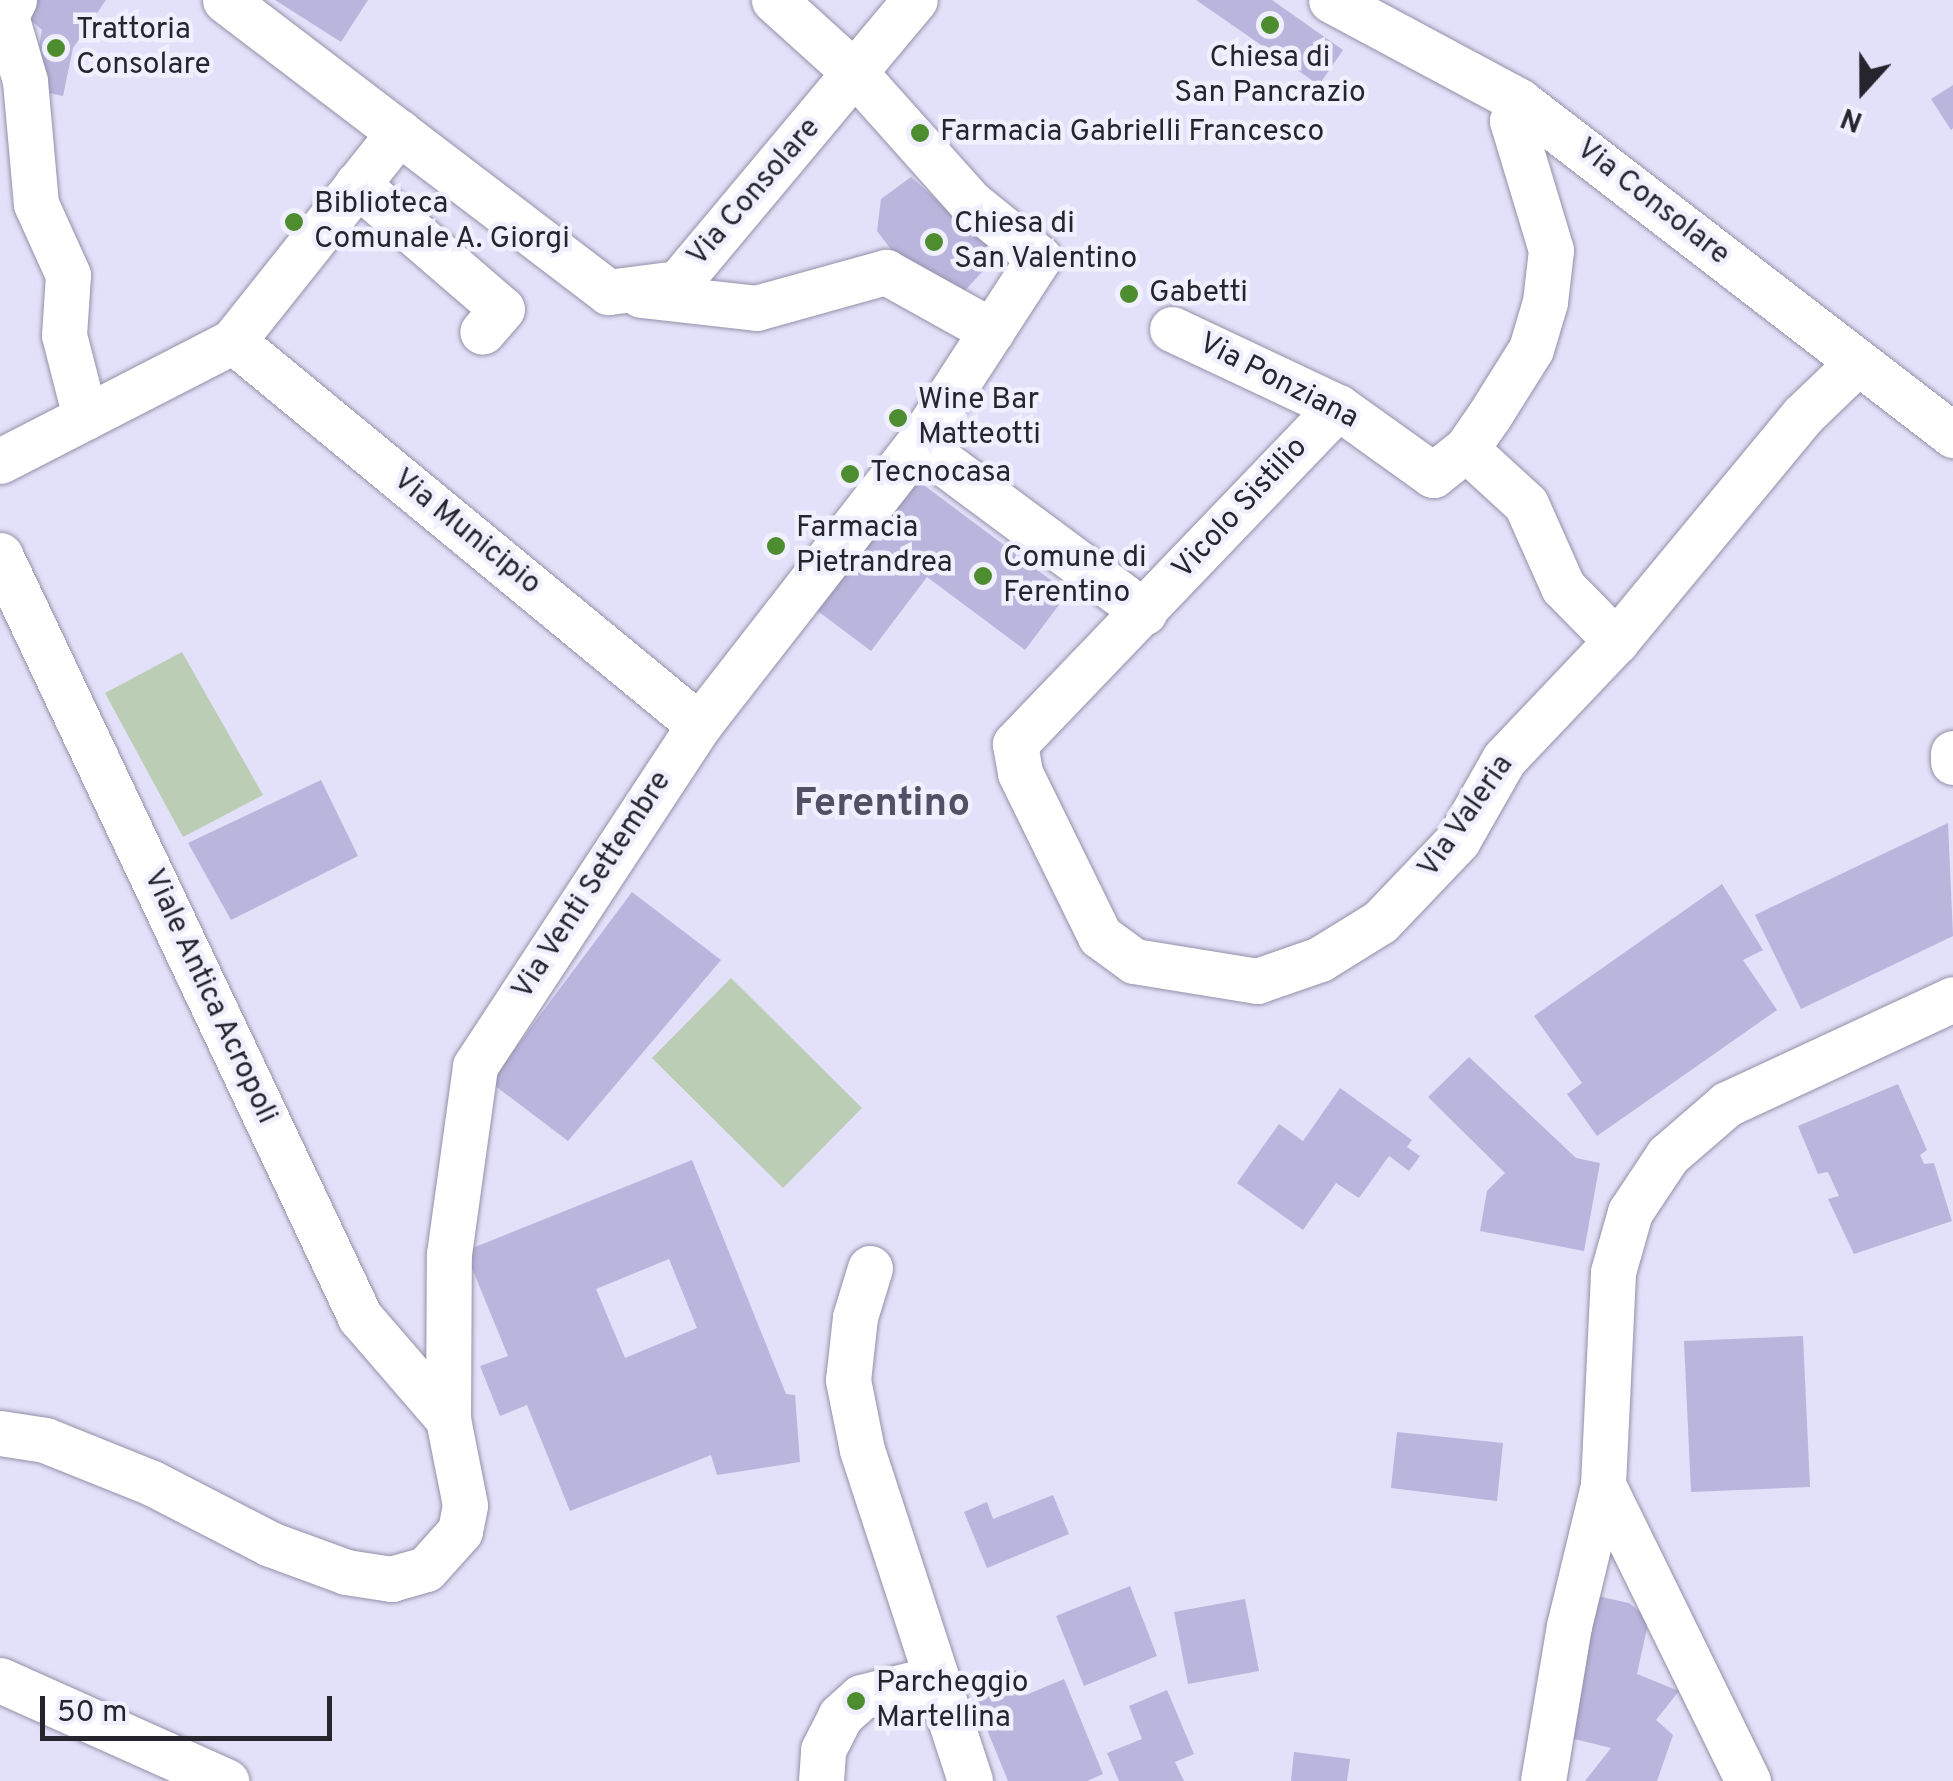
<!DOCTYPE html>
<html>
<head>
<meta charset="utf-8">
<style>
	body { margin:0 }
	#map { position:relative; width:1953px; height:1781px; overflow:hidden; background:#e3e0f9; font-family:Overpass,sans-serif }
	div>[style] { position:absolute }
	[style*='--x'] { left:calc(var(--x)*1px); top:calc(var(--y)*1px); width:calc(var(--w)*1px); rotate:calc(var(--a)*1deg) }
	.green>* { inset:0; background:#bbcdb4 }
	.building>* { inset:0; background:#b9b5dd }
	.roads { filter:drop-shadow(0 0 2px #9391a8) drop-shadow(0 0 2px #9391a8) }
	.minor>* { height:45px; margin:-22.5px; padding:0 22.5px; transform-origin:22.5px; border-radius:22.5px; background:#fff }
	.dots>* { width:28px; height:28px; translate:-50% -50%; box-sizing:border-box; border:5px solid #f0effe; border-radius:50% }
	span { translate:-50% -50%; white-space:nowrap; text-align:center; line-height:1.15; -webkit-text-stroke:9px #f0effe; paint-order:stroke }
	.poi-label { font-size:30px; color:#26252e }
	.left { translate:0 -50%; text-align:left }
	.street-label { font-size:30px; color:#26252e }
	.district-label { font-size:40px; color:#525064; font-weight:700 }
	.north { position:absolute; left:1813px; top:40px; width:100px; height:100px; -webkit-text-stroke:8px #f0effe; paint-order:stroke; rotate:201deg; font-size:28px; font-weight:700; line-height:40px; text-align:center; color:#26252e }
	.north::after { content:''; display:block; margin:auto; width:35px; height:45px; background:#26252e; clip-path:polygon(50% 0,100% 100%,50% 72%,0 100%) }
	.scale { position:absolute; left:40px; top:1696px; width:292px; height:45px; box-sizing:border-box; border:5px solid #26252e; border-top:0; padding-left:12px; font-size:30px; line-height:35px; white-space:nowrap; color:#26252e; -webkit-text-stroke:8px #f0effe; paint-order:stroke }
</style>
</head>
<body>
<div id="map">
	<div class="green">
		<div style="clip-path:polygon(182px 652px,263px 795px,183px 837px,105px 693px)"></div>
		<div style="clip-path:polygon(731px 978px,862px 1108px,783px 1188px,652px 1058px)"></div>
	</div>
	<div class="building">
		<div style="clip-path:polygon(20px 0,106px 0,73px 48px,63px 96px,31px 89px,42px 30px,15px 6px)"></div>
		<div style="clip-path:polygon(275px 0,368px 0,341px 42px)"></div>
		<div style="clip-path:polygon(1196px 0,1272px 0,1343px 50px,1319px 85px)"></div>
		<div style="clip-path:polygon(1953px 85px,1953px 128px,1951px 130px,1931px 99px)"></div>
		<div style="clip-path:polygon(911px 177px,998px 255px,958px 298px,893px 252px,877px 231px,881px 199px)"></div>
		<div style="clip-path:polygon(913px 477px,1068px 593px,1025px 650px,927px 577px,871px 651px,815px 609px)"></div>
		<div style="clip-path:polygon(321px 780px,358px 856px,231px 920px,188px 843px)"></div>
		<div style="clip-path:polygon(1948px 823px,1953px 936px,1801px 1009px,1755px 915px)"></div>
		<div style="clip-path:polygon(1722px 884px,1763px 950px,1743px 960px,1777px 1010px,1597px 1136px,1567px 1094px,1582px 1083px,1534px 1016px)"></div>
		<div style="clip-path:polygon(632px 892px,721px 960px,568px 1141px,490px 1082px)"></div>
		<div style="clip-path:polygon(1469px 1057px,1576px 1158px,1600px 1163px,1584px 1251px,1480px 1231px,1487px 1191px,1505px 1173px,1428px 1097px)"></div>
		<div style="clip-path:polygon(1898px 1084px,1927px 1150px,1920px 1155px,1924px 1164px,1934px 1163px,1952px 1221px,1854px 1254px,1828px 1199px,1839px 1196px,1828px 1172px,1818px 1174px,1798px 1126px)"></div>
		<div style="clip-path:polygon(1340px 1088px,1412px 1140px,1407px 1147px,1420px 1156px,1409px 1171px,1389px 1156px,1359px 1198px,1336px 1183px,1303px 1230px,1237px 1183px,1279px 1124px,1303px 1141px)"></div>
		<div style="clip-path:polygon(evenodd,692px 1160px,786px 1394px,795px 1395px,800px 1462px,717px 1475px,711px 1455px,570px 1511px,527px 1405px,500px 1416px,480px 1366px,508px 1356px,465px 1251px,692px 1160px,669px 1259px,697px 1328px,625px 1358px,596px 1289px,669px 1259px)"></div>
		<div style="clip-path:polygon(1803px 1336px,1810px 1487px,1691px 1492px,1684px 1341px)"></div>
		<div style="clip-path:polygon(1397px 1432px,1503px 1443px,1497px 1501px,1391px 1488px)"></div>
		<div style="clip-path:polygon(1053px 1495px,1069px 1534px,987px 1568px,964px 1512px,987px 1502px,993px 1519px)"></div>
		<div style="clip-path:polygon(1130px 1586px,1157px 1656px,1084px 1686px,1056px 1616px)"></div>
		<div style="clip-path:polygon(1597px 1596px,1629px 1603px,1649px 1619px,1637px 1674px,1679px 1691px,1656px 1720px,1673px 1735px,1657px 1781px,1585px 1781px,1611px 1748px,1566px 1737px)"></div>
		<div style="clip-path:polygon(1245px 1599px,1259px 1671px,1188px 1684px,1174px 1612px)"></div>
		<div style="clip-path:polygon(1016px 1670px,1026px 1695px,1064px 1679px,1103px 1774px,1087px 1781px,1008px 1781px,970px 1688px)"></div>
		<div style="clip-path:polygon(1167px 1690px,1194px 1754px,1175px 1762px,1184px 1781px,1119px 1781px,1107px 1753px,1142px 1739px,1129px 1706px)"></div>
		<div style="clip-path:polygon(1294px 1752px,1350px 1759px,1347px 1781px,1291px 1781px)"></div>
	</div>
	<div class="roads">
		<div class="minor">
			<div style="--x:14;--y:0;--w:18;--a:117"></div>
			<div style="--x:6;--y:16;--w:68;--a:73.7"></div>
			<div style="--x:25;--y:81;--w:123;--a:84.9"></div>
			<div style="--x:36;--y:204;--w:78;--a:65.7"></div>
			<div style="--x:68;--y:275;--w:60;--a:93.8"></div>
			<div style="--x:64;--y:335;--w:85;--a:75.6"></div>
			<div style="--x:225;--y:0;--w:482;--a:37.3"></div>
			<div style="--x:608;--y:292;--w:71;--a:-7.3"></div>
			<div style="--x:678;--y:283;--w:369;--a:-50.1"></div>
			<div style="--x:1331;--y:0;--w:213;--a:28.2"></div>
			<div style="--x:1519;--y:101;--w:548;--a:37.58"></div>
			<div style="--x:357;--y:184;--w:191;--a:40.8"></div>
			<div style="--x:502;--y:309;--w:30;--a:131"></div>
			<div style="--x:641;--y:295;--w:116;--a:6.4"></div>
			<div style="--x:756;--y:308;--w:135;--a:-15.5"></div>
			<div style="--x:886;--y:272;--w:121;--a:29.1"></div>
			<div style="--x:1172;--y:329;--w:183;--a:25.2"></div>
			<div style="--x:1338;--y:407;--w:117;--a:35.6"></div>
			<div style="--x:1433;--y:475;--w:42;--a:-38.2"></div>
			<div style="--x:1466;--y:449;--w:40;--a:-55.1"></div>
			<div style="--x:1489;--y:416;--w:79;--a:-57.9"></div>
			<div style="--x:1531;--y:349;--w:49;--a:-73.4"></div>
			<div style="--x:1545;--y:302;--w:52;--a:-83.4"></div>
			<div style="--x:1551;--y:250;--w:135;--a:-106.8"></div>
			<div style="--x:1512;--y:121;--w:21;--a:-71"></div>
			<div style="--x:233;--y:341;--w:604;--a:39.49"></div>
			<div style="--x:1338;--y:407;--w:467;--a:133.8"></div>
			<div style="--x:1015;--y:744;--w:29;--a:80"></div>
			<div style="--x:1020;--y:773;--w:182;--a:63.9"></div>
			<div style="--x:1100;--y:936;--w:42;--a:36.3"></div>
			<div style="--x:1134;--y:961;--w:125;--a:9.2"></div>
			<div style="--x:1257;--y:981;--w:67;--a:-19.2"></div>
			<div style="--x:1320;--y:959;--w:70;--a:-31.7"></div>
			<div style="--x:1380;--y:922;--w:113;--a:-46.4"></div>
			<div style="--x:1458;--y:840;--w:93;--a:-60.4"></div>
			<div style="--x:1504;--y:759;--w:163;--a:-46.5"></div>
			<div style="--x:1616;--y:641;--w:293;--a:-50.4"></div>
			<div style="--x:1803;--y:415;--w:75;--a:-43.9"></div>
			<div style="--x:918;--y:444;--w:282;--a:36.6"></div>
			<div style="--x:1466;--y:449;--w:81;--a:42.5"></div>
			<div style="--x:1526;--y:504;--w:91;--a:66"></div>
			<div style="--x:1563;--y:587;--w:76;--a:45.5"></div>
			<div style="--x:0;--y:461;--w:262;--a:-27.2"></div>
			<div style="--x:233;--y:341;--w:267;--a:-51.5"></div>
			<div style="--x:0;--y:555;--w:843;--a:64.71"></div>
			<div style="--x:360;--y:1317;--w:135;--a:49.2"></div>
			<div style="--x:1953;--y:753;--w:9;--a:90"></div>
			<div style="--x:870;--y:1268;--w:51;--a:107"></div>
			<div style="--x:855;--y:1317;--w:63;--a:96.3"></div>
			<div style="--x:848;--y:1380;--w:71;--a:78.7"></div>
			<div style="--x:862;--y:1450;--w:348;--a:71.9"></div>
			<div style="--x:0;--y:1433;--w:46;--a:8.8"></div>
			<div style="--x:45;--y:1440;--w:115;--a:21.9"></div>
			<div style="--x:152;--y:1483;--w:133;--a:27.3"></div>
			<div style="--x:270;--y:1544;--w:81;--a:20.2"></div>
			<div style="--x:346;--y:1572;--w:46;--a:8.8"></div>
			<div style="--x:391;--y:1579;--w:36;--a:-16"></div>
			<div style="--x:426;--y:1569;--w:51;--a:-48.2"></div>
			<div style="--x:460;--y:1531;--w:26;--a:-79"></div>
			<div style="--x:465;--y:1505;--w:88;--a:-101.2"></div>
			<div style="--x:448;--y:1419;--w:165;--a:-89.7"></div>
			<div style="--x:449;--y:1254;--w:190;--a:-82.1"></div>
			<div style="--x:475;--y:1066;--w:408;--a:-56.7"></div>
			<div style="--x:699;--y:725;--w:356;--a:-52.1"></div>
			<div style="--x:918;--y:444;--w:222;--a:-57"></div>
			<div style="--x:1039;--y:258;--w:89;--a:-140.9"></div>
			<div style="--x:970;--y:202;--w:170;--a:-131.7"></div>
			<div style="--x:857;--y:75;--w:112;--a:-137.9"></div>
			<div style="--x:1603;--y:1485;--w:330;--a:63.9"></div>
			<div style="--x:0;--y:1680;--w:248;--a:24.1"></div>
			<div style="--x:821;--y:1781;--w:31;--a:-86"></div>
			<div style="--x:823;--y:1750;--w:38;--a:-63"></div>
			<div style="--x:840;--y:1716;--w:28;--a:-42"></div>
			<div style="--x:861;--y:1697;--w:77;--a:-14.2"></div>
			<div style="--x:1543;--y:1781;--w:157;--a:-80.5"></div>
			<div style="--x:1569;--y:1626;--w:145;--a:-76.4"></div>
			<div style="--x:1603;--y:1485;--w:213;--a:-87.3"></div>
			<div style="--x:1613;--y:1272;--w:62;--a:-74.2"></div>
			<div style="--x:1630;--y:1212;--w:69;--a:-56.3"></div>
			<div style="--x:1668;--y:1155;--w:78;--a:-40.8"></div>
			<div style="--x:1727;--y:1104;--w:249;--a:-24.9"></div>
		</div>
	</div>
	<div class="dots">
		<div style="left:1270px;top:25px;background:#4d8d2f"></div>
		<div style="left:56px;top:48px;background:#4d8d2f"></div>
		<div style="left:920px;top:133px;background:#4d8d2f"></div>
		<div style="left:294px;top:222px;background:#4d8d2f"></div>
		<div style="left:934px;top:242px;background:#4d8d2f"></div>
		<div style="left:1129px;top:294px;background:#4d8d2f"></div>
		<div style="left:898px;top:418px;background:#4d8d2f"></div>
		<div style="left:850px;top:474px;background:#4d8d2f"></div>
		<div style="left:776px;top:546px;background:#4d8d2f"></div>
		<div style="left:983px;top:576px;background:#4d8d2f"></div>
		<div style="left:856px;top:1701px;background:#4d8d2f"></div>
	</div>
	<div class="poi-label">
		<span class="left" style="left:76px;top:48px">Trattoria<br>Consolare</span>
		<span style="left:1270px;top:76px">Chiesa di<br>San Pancrazio</span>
		<span class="left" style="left:940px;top:133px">Farmacia Gabrielli Francesco</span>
		<span class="left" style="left:314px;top:222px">Biblioteca<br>Comunale A. Giorgi</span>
		<span class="left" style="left:954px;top:242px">Chiesa di<br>San Valentino</span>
		<span class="left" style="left:1149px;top:294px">Gabetti</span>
		<span class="left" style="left:918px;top:418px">Wine Bar<br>Matteotti</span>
		<span class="left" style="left:870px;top:474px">Tecnocasa</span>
		<span class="left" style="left:796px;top:546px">Farmacia<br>Pietrandrea</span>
		<span class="left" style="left:1003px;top:576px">Comune di<br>Ferentino</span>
		<span class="left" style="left:876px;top:1701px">Parcheggio<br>Martellina</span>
	</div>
	<div class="street-label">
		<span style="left:755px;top:193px;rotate:-49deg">Via Consolare</span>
		<span style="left:1652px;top:203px;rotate:38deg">Via Consolare</span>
		<span style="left:1278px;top:382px;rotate:27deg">Via Ponziana</span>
		<span style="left:1241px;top:509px;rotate:-47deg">Vicolo Sistilio</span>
		<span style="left:466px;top:533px;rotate:39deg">Via Municipio</span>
		<span style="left:1467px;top:817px;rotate:-55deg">Via Valeria</span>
		<span style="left:593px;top:886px;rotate:-57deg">Via Venti Settembre</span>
		<span style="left:209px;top:997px;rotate:65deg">Viale Antica Acropoli</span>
	</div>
	<div class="district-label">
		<span style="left:882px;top:805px">Ferentino</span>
	</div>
	<div class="north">N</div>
	<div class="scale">50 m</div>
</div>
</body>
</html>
